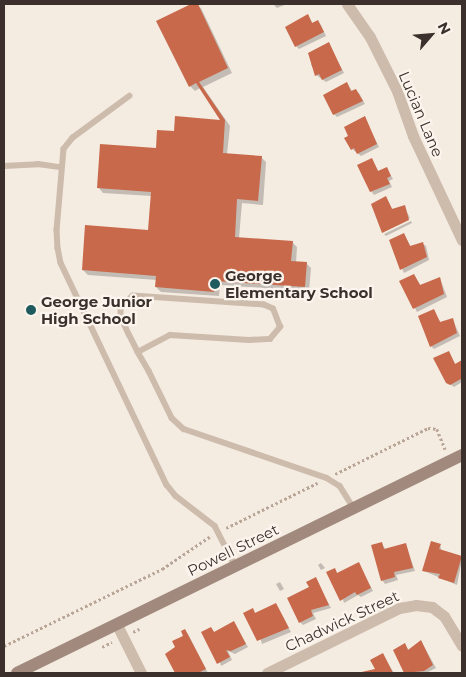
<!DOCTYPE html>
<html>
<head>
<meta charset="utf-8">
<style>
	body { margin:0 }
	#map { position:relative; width:466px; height:677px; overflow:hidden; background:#f4ebe1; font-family:Montserrat,sans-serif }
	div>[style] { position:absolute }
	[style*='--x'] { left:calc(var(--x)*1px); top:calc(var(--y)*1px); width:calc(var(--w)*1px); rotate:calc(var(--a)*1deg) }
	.shadow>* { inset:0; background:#0003 }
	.building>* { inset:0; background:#c8694b }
	.path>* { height:2.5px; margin-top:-1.25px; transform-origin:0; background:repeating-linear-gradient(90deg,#b9a596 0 2.5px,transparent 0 5px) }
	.lane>* { height:5.5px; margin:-2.75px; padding:0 2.75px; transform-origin:2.75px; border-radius:2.75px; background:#cdbbac }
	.street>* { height:11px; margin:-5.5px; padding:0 5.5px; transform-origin:5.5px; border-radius:5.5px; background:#cdbbac }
	.secondary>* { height:12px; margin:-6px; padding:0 6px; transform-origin:6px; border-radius:6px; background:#a18a7d }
	.dots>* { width:14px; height:14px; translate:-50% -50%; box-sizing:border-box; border:2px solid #fbf5ee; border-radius:50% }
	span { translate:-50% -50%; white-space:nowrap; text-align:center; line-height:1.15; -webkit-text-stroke:4.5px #fbf5ee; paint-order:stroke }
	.street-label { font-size:15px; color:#3b302b }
	.poi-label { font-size:15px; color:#3b302b; font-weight:700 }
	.left { translate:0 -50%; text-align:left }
	.frame { position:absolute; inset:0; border:5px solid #3b302b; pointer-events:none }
	.north { position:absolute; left:406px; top:10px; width:50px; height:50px; -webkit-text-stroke:4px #fbf5ee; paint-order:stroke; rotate:63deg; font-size:14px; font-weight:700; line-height:20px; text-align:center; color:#3b302b }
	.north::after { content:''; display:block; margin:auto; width:18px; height:22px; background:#3b302b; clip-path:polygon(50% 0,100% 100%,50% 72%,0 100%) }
</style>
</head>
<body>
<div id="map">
	<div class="shadow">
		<div style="clip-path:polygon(194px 4px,201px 8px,232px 73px,203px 87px,230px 126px,227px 154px,261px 157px,266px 162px,263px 205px,242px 203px,239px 238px,292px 242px,297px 247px,296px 263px,306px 263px,311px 268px,309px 291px,220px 285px,219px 296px,161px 292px,156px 287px,157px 280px,88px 275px,83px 270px,150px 231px,152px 196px,103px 193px,99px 188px,157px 149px,175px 133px,222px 121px,200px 88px,195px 91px,190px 86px,158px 21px)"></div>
		<div style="clip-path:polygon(273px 4px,287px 4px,277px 8px)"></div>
		<div style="clip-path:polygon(308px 15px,313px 24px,318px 22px,321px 25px,326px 36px,299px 49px,296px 46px)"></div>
		<div style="clip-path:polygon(329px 44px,344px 73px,326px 82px,316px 75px,311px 64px)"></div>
		<div style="clip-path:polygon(347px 83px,352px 91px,359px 93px,365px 104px,337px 117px,334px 114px)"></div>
		<div style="clip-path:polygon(365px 118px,379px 147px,361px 156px,352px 149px)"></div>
		<div style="clip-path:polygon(372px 160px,379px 172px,387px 169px,393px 179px,389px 181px,392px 187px,374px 195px,371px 191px)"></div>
		<div style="clip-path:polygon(386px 198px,393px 210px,404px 206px,410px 218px,383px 232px)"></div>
		<div style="clip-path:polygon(411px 221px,412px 223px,386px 236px,384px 234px)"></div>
		<div style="clip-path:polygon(404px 234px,411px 247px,422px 243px,426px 246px,429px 260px,404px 273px,390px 241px)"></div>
		<div style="clip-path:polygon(414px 275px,421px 286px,440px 278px,447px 297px,417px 312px,401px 281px)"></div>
		<div style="clip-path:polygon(434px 311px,441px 323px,453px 320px,460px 336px,434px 349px,431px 346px)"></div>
		<div style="clip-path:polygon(448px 352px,456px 365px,462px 362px,462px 382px,454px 387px,447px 382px)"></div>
		<div style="clip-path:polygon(382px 544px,386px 550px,406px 545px,415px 571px,396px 575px,398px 580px,385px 584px,382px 580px)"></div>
		<div style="clip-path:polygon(440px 545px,442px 552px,462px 559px,457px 585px,424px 571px)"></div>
		<div style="clip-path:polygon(321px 563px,325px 568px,321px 570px,318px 565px)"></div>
		<div style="clip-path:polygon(359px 564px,373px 591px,361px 597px,358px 595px,344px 603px,334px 569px,338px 574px)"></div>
		<div style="clip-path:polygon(315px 579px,331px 608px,313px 613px,316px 619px,303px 625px,300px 622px)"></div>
		<div style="clip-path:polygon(280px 582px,284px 589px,280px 591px,276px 584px)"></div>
		<div style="clip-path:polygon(276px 605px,291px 632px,262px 644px,252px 610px,255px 613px)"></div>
		<div style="clip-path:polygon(234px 623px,248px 647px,235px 654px,228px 651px,232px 660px,221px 666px,211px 628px,215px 633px)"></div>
		<div style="clip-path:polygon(185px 631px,188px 634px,208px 673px,176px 673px,167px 654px,177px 648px)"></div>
		<div style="clip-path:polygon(421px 641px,436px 668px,426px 673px,406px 673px,394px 650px,405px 645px,409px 650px)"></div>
		<div style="clip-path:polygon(383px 655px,394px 673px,362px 673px,376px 669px)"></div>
	</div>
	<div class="building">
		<div style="clip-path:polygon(191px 4px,198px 4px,228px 68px,199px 82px,225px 120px,223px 153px,262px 156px,258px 201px,237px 199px,235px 237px,293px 241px,291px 261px,307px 262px,305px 287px,215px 281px,214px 292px,155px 287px,156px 276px,82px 270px,85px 225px,148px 230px,151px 192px,97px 188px,100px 144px,156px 148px,157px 130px,174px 131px,175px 116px,220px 120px,196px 83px,189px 87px,156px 21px)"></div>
		<div style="clip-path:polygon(308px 14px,312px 23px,318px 20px,324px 32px,295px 47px,285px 27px)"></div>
		<div style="clip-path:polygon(329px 42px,342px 70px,322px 80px,319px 74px,315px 76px,308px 53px)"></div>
		<div style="clip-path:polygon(347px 82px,351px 91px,356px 89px,363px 101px,333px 115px,323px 95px)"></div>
		<div style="clip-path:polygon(365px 116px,377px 144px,357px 154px,354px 148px,351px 150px,344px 138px,348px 136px,344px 127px)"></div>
		<div style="clip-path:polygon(372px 158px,378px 171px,387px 167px,391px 176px,387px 178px,390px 184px,370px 192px,357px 165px)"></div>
		<div style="clip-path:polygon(386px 196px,392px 209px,405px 205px,409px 220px,382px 233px,371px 204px)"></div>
		<div style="clip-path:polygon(404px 233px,410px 246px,423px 242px,427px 257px,400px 270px,389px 240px)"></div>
		<div style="clip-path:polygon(414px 274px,420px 285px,440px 277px,444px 294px,413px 309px,399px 281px)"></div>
		<div style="clip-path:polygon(434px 309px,440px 322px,453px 318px,457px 333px,430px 347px,418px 316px)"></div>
		<div style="clip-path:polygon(449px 351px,455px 364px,462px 360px,461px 379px,450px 385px,446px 383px,433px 358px)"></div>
		<div style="clip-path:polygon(431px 541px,441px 544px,439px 549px,462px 556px,454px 583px,438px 578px,440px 574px,422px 571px)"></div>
		<div style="clip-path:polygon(382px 542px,384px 549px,406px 543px,413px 568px,394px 572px,395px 577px,381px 581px,371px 545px)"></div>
		<div style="clip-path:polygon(359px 562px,371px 588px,357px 595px,355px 592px,340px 601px,326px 572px,335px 568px,337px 573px)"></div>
		<div style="clip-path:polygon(316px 577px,329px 605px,311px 610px,313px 616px,299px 623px,287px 598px,309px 587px,306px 582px)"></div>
		<div style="clip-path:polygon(276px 603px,289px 628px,257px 641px,243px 613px,253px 608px,255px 613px)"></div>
		<div style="clip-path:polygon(234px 621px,246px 644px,231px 651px,226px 650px,230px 657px,217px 664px,201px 632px,211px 627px,214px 632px)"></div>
		<div style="clip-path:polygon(185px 629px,206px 669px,198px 673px,175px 673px,165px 654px,175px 647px,172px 641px,183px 636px,181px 631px)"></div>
		<div style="clip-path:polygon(421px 640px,433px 665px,424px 671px,404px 673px,393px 650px,405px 643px,408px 650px)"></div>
		<div style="clip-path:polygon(383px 653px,393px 673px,357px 673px,375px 669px,370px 660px)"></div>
	</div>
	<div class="path">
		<div style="--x:335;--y:474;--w:104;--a:-26.3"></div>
		<div style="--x:428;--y:428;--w:9;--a:6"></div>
		<div style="--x:437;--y:429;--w:22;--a:68"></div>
		<div style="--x:226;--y:528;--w:102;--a:-26.3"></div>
		<div style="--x:133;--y:632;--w:7;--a:-27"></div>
		<div style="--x:4;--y:646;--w:176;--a:-26"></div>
		<div style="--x:162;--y:569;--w:60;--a:-34.2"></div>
		<div style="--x:102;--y:647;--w:11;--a:-27"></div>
	</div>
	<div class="lane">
		<div style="--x:130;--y:96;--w:71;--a:143.6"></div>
		<div style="--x:73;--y:138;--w:14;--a:129"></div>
		<div style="--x:64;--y:149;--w:81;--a:94.9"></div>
		<div style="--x:57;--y:230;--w:18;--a:87"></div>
		<div style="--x:58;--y:248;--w:15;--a:79"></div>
		<div style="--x:61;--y:263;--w:246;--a:64.5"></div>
		<div style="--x:167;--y:485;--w:14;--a:51"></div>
		<div style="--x:176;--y:496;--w:49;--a:37.6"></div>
		<div style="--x:215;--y:526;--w:46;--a:62.9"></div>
		<div style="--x:4;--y:166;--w:34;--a:-3"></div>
		<div style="--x:38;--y:164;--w:22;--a:8"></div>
		<div style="--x:138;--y:352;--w:36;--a:-28"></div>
		<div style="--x:170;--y:335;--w:79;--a:3.6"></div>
		<div style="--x:249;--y:340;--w:21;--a:-3"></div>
		<div style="--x:270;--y:339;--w:16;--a:-50"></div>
		<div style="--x:280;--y:327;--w:19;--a:-111"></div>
		<div style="--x:273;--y:309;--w:10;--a:-156"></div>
		<div style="--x:264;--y:305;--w:131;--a:-176.1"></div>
		<div style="--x:133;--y:296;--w:17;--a:135"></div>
		<div style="--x:121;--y:308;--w:9;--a:90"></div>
		<div style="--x:121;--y:317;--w:19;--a:65"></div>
		<div style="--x:129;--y:334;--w:20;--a:63"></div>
		<div style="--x:138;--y:352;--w:22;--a:60"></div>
		<div style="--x:149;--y:371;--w:52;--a:63.9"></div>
		<div style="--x:172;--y:418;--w:16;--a:43"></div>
		<div style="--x:184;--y:429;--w:151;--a:18.9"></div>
		<div style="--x:327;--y:478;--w:15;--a:32"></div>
		<div style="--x:340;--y:486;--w:26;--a:58"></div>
	</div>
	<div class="street">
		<div style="--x:347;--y:4;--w:40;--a:55.1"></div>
		<div style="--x:370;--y:37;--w:60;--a:63.4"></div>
		<div style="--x:397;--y:91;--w:48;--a:70.4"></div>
		<div style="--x:413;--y:136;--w:115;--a:64.8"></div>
		<div style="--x:117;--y:625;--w:54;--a:63.4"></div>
		<div style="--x:267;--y:673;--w:147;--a:-26.2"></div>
		<div style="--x:399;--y:608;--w:17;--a:-10"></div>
		<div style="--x:416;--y:605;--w:16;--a:7"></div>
		<div style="--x:432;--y:607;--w:15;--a:37"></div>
		<div style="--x:444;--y:616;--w:35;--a:59"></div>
	</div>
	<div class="secondary">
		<div style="--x:17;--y:673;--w:496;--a:-26.1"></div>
	</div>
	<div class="dots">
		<div style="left:215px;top:284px;background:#1f5a5e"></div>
		<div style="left:31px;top:310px;background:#1f5a5e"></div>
	</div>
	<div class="street-label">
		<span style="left:421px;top:114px;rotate:67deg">Lucian Lane</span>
		<span style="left:233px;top:550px;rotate:-26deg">Powell Street</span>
		<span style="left:342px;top:621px;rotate:-25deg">Chadwick Street</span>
	</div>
	<div class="poi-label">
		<span class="left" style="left:225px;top:284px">George<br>Elementary School</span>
		<span class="left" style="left:41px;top:310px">George Junior<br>High School</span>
	</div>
	<div class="frame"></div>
	<div class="north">N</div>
</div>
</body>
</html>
